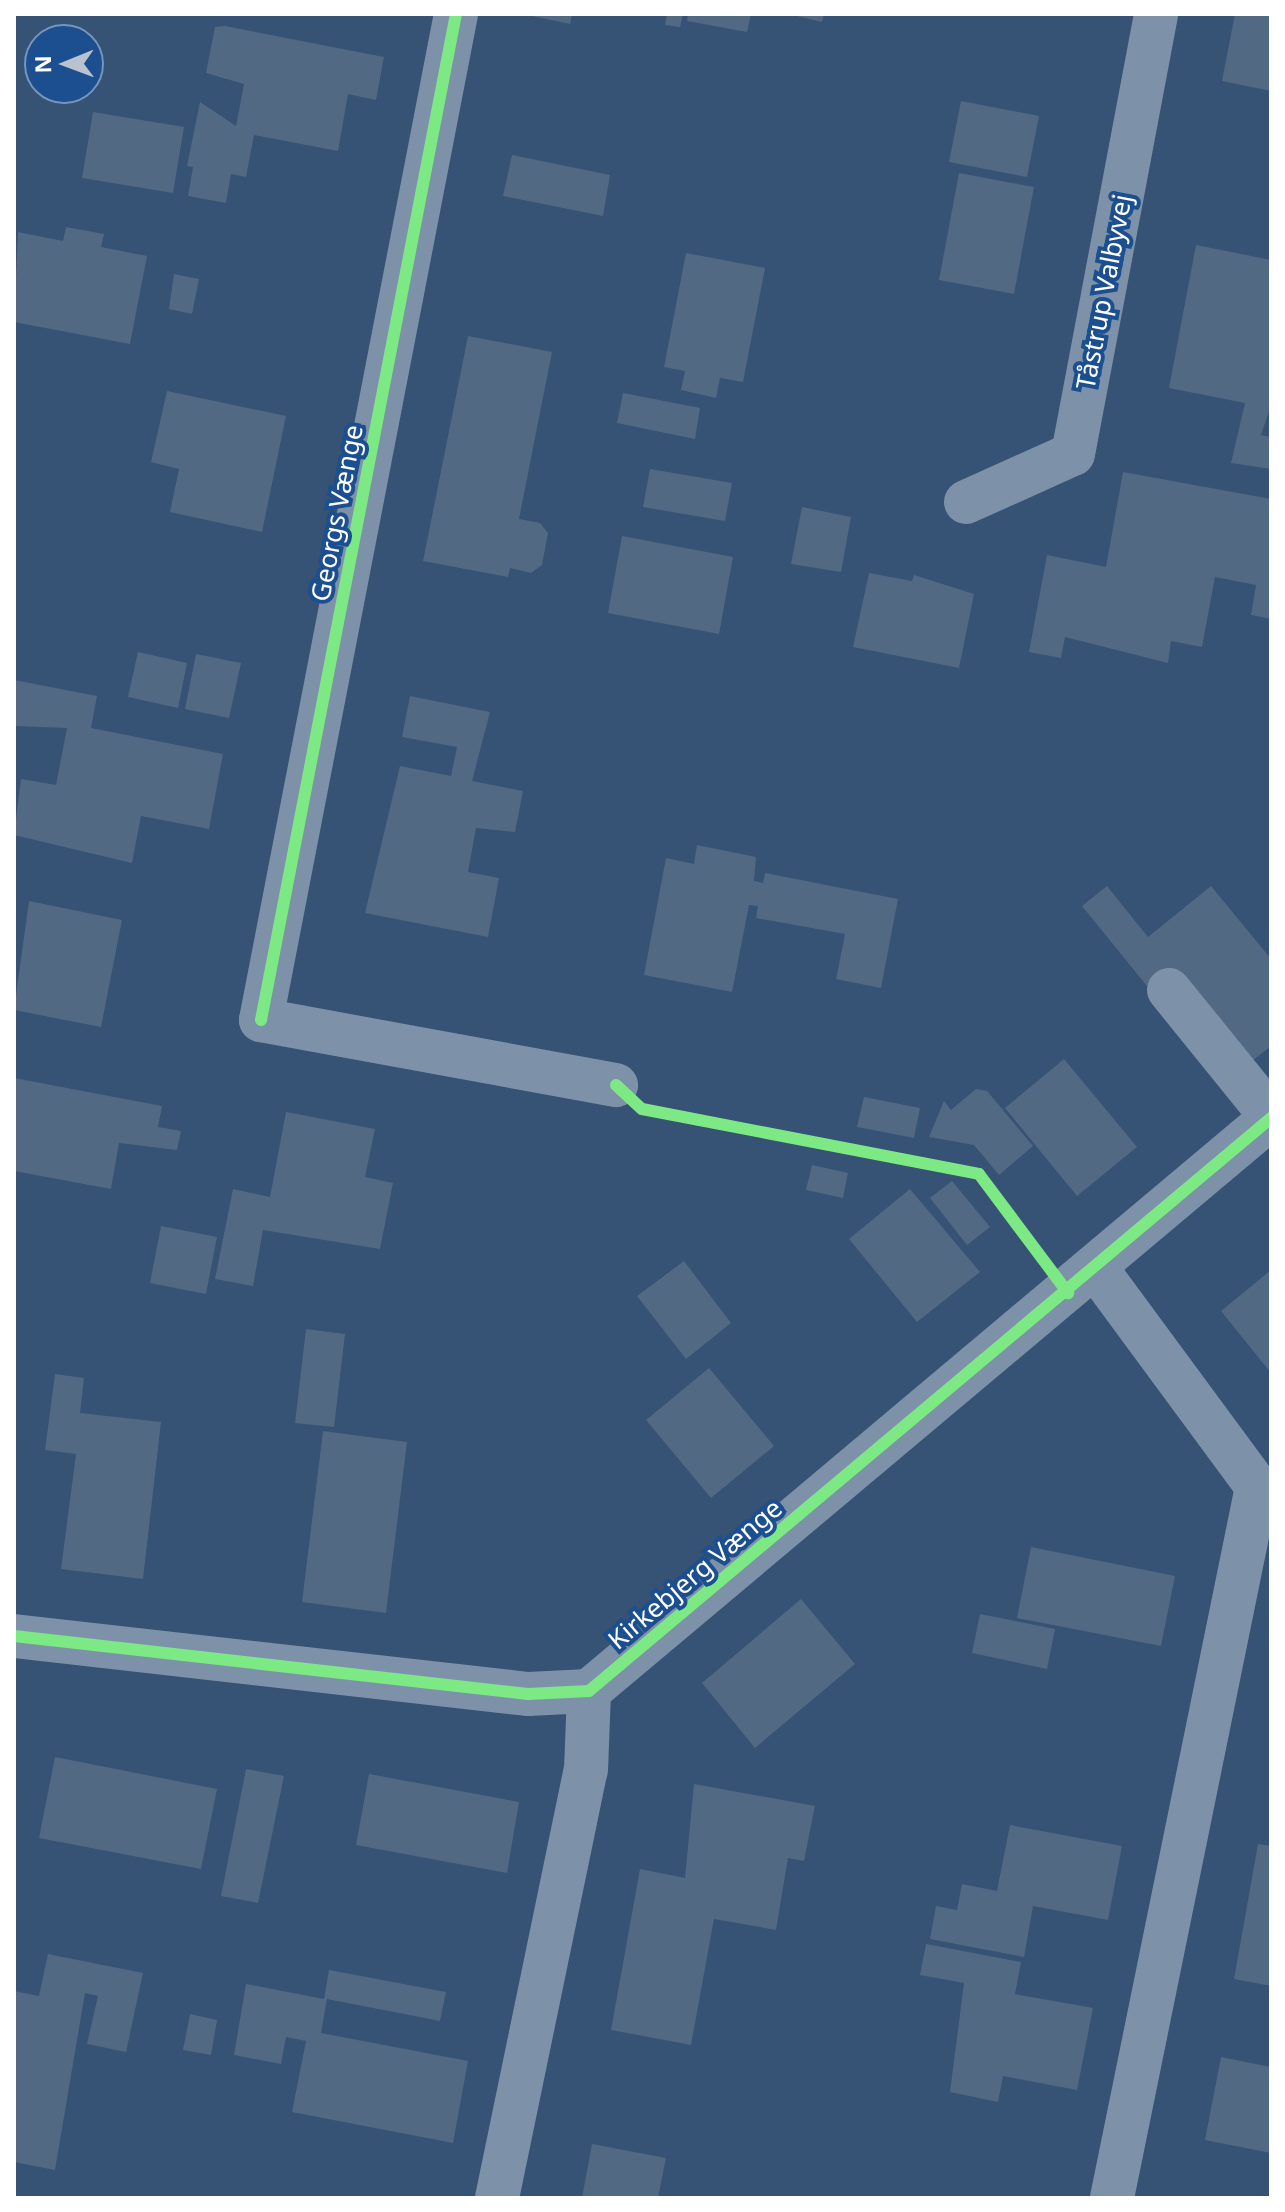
<!DOCTYPE html>
<html>
<head>
<meta charset="utf-8">
<style>
	body { margin:0 }
	#map { position:relative; width:1285px; height:2212px; overflow:hidden; background:#365274; font-family:"Noto Sans",sans-serif }
	div>[style] { position:absolute }
	[style*='--x'] { left:calc(var(--x)*1px); top:calc(var(--y)*1px); width:calc(var(--w)*1px); rotate:calc(var(--a)*1deg) }
	.building>* { inset:0; background:#526984 }
	.minor>* { height:44px; margin:-22px; padding:0 22px; transform-origin:22px; border-radius:22px; background:#7d92a8 }
	.cycleway>* { height:12px; margin:-6px; padding:0 6px; transform-origin:6px; border-radius:6px; background:#7ce984 }
	span { translate:-50% -50%; white-space:nowrap; text-align:center; line-height:1.15; -webkit-text-stroke:8px #1b4f8f; paint-order:stroke }
	.street-label { font-size:26px; color:#fff }
	.frame { position:absolute; inset:0; border:16px solid #fff; pointer-events:none }
	.north { position:absolute; left:24px; top:24px; width:80px; height:80px; box-sizing:border-box; background:#1b4f8f; border:2px solid #7695bc; border-radius:50%; rotate:269deg; font-size:22px; font-weight:700; line-height:32px; text-align:center; color:#fff }
	.north::after { content:''; display:block; margin:auto; width:28px; height:36px; background:#b9c2ce; clip-path:polygon(50% 0,100% 100%,50% 72%,0 100%) }
</style>
</head>
<body>
<div id="map">
	<div class="building">
		<div style="clip-path:polygon(523px 14px,572px 14px,570px 24px)"></div>
		<div style="clip-path:polygon(667px 14px,683px 14px,680px 27px,665px 25px)"></div>
		<div style="clip-path:polygon(688px 14px,751px 14px,747px 32px,687px 21px)"></div>
		<div style="clip-path:polygon(789px 14px,824px 14px,822px 22px)"></div>
		<div style="clip-path:polygon(1235px 14px,1271px 14px,1271px 91px,1222px 81px)"></div>
		<div style="clip-path:polygon(225px 26px,384px 57px,376px 100px,348px 94px,338px 151px,254px 135px,246px 177px,231px 174px,226px 203px,188px 196px,193px 167px,187px 166px,200px 102px,236px 126px,244px 84px,206px 73px,215px 27px)"></div>
		<div style="clip-path:polygon(961px 101px,1039px 116px,1027px 177px,949px 162px)"></div>
		<div style="clip-path:polygon(93px 112px,184px 127px,173px 193px,82px 178px)"></div>
		<div style="clip-path:polygon(512px 155px,610px 175px,603px 216px,503px 196px)"></div>
		<div style="clip-path:polygon(959px 173px,1034px 187px,1014px 294px,939px 280px)"></div>
		<div style="clip-path:polygon(66px 227px,104px 234px,101px 247px,147px 256px,130px 344px,14px 322px,18px 232px,63px 241px)"></div>
		<div style="clip-path:polygon(1196px 245px,1271px 260px,1271px 405px,1261px 435px,1271px 437px,1271px 469px,1231px 463px,1245px 403px,1169px 388px)"></div>
		<div style="clip-path:polygon(686px 253px,765px 268px,743px 382px,720px 378px,716px 398px,681px 390px,685px 371px,664px 367px)"></div>
		<div style="clip-path:polygon(174px 274px,199px 279px,192px 314px,169px 309px)"></div>
		<div style="clip-path:polygon(468px 336px,552px 352px,519px 519px,540px 523px,548px 533px,542px 565px,531px 573px,510px 568px,508px 577px,423px 561px)"></div>
		<div style="clip-path:polygon(167px 391px,286px 416px,262px 532px,170px 512px,179px 469px,151px 462px)"></div>
		<div style="clip-path:polygon(623px 393px,700px 408px,695px 439px,617px 423px)"></div>
		<div style="clip-path:polygon(650px 469px,732px 483px,725px 521px,643px 507px)"></div>
		<div style="clip-path:polygon(1123px 472px,1271px 499px,1271px 619px,1251px 615px,1256px 585px,1215px 577px,1202px 647px,1171px 641px,1168px 663px,1065px 637px,1061px 658px,1029px 652px,1047px 555px,1106px 567px)"></div>
		<div style="clip-path:polygon(802px 507px,851px 517px,841px 572px,791px 564px)"></div>
		<div style="clip-path:polygon(622px 536px,733px 557px,719px 634px,608px 613px)"></div>
		<div style="clip-path:polygon(869px 573px,912px 581px,914px 575px,974px 594px,959px 668px,853px 647px)"></div>
		<div style="clip-path:polygon(138px 652px,187px 663px,178px 708px,128px 697px)"></div>
		<div style="clip-path:polygon(196px 654px,241px 663px,229px 718px,185px 709px)"></div>
		<div style="clip-path:polygon(14px 680px,97px 696px,91px 728px,223px 754px,209px 829px,141px 816px,132px 863px,14px 835px,21px 779px,56px 785px,67px 728px,14px 726px)"></div>
		<div style="clip-path:polygon(410px 696px,490px 712px,472px 781px,523px 791px,515px 832px,476px 828px,468px 872px,499px 878px,488px 937px,365px 913px,400px 766px,451px 776px,457px 747px,402px 737px)"></div>
		<div style="clip-path:polygon(697px 845px,756px 857px,754px 881px,763px 883px,765px 873px,898px 899px,881px 988px,836px 979px,845px 934px,756px 918px,758px 906px,749px 905px,732px 992px,644px 975px,666px 858px,694px 864px)"></div>
		<div style="clip-path:polygon(1107px 886px,1148px 937px,1211px 886px,1271px 959px,1271px 1046px,1247px 1065px,1151px 991px,1082px 906px)"></div>
		<div style="clip-path:polygon(29px 901px,122px 920px,101px 1027px,14px 1010px)"></div>
		<div style="clip-path:polygon(1064px 1059px,1137px 1147px,1077px 1196px,1005px 1108px)"></div>
		<div style="clip-path:polygon(14px 1078px,162px 1106px,158px 1127px,181px 1131px,177px 1150px,119px 1143px,111px 1189px,14px 1171px)"></div>
		<div style="clip-path:polygon(976px 1089px,987px 1091px,1033px 1146px,999px 1175px,974px 1145px,929px 1137px,944px 1101px,951px 1110px)"></div>
		<div style="clip-path:polygon(864px 1097px,920px 1108px,914px 1138px,857px 1127px)"></div>
		<div style="clip-path:polygon(286px 1112px,375px 1129px,365px 1177px,393px 1183px,380px 1249px,263px 1230px,253px 1286px,215px 1279px,233px 1189px,270px 1197px)"></div>
		<div style="clip-path:polygon(812px 1165px,848px 1173px,843px 1198px,806px 1190px)"></div>
		<div style="clip-path:polygon(952px 1181px,990px 1227px,967px 1245px,930px 1198px)"></div>
		<div style="clip-path:polygon(910px 1189px,980px 1272px,917px 1322px,849px 1239px)"></div>
		<div style="clip-path:polygon(161px 1226px,217px 1237px,206px 1294px,150px 1283px)"></div>
		<div style="clip-path:polygon(684px 1261px,731px 1323px,686px 1359px,637px 1296px)"></div>
		<div style="clip-path:polygon(1271px 1270px,1271px 1373px,1221px 1311px)"></div>
		<div style="clip-path:polygon(306px 1329px,345px 1334px,334px 1427px,295px 1423px)"></div>
		<div style="clip-path:polygon(709px 1368px,774px 1446px,711px 1498px,646px 1420px)"></div>
		<div style="clip-path:polygon(55px 1374px,84px 1378px,80px 1413px,161px 1422px,143px 1579px,61px 1569px,76px 1454px,45px 1450px)"></div>
		<div style="clip-path:polygon(323px 1431px,407px 1442px,386px 1613px,302px 1602px)"></div>
		<div style="clip-path:polygon(1031px 1547px,1175px 1576px,1161px 1646px,1017px 1618px)"></div>
		<div style="clip-path:polygon(801px 1599px,855px 1664px,755px 1748px,702px 1683px)"></div>
		<div style="clip-path:polygon(980px 1614px,1055px 1629px,1047px 1669px,972px 1653px)"></div>
		<div style="clip-path:polygon(55px 1757px,217px 1789px,201px 1869px,39px 1838px)"></div>
		<div style="clip-path:polygon(246px 1769px,284px 1776px,258px 1903px,221px 1896px)"></div>
		<div style="clip-path:polygon(369px 1774px,519px 1802px,507px 1873px,356px 1845px)"></div>
		<div style="clip-path:polygon(694px 1784px,815px 1806px,804px 1861px,788px 1858px,776px 1930px,714px 1919px,691px 2045px,611px 2030px,640px 1869px,685px 1878px)"></div>
		<div style="clip-path:polygon(1010px 1825px,1122px 1846px,1108px 1920px,1033px 1906px,1024px 1957px,930px 1939px,936px 1906px,957px 1910px,962px 1884px,997px 1891px)"></div>
		<div style="clip-path:polygon(1258px 1844px,1271px 1846px,1271px 1986px,1234px 1979px)"></div>
		<div style="clip-path:polygon(926px 1944px,1021px 1962px,1015px 1994px,1093px 2008px,1077px 2090px,1003px 2076px,998px 2102px,950px 2092px,964px 1983px,920px 1975px)"></div>
		<div style="clip-path:polygon(48px 1954px,143px 1973px,126px 2052px,87px 2044px,98px 1996px,85px 1993px,55px 2170px,14px 2162px,14px 1991px,39px 1996px)"></div>
		<div style="clip-path:polygon(329px 1970px,446px 1992px,440px 2021px,327px 1999px,321px 2033px,468px 2061px,453px 2143px,292px 2112px,306px 2041px,286px 2037px,281px 2064px,234px 2055px,246px 1984px,324px 1999px)"></div>
		<div style="clip-path:polygon(190px 2014px,217px 2020px,211px 2055px,183px 2050px)"></div>
		<div style="clip-path:polygon(1221px 2057px,1271px 2067px,1271px 2153px,1205px 2140px)"></div>
		<div style="clip-path:polygon(592px 2144px,666px 2158px,658px 2198px,582px 2198px)"></div>
	</div>
	<div class="minor">
		<div style="--x:456;--y:14;--w:1025;--a:100.97"></div>
		<div style="--x:261;--y:1020;--w:361;--a:10.4"></div>
		<div style="--x:966;--y:502;--w:117;--a:-24.2"></div>
		<div style="--x:1073;--y:454;--w:448;--a:-79.3"></div>
		<div style="--x:1169;--y:990;--w:162;--a:51"></div>
		<div style="--x:1098;--y:1271;--w:268;--a:53.6"></div>
		<div style="--x:1257;--y:1487;--w:726;--a:101.53"></div>
		<div style="--x:14;--y:1636;--w:517;--a:6.44"></div>
		<div style="--x:528;--y:1694;--w:61;--a:-2.8"></div>
		<div style="--x:589;--y:1691;--w:891;--a:-40.04"></div>
		<div style="--x:497;--y:2198;--w:437;--a:-78.3"></div>
		<div style="--x:586;--y:1770;--w:79;--a:-87.8"></div>
	</div>
	<div class="cycleway">
		<div style="--x:261;--y:1020;--w:1025;--a:-79.03"></div>
		<div style="--x:616;--y:1085;--w:35;--a:43"></div>
		<div style="--x:642;--y:1109;--w:343;--a:10.9"></div>
		<div style="--x:979;--y:1174;--w:149;--a:53.2"></div>
		<div style="--x:14;--y:1636;--w:517;--a:6.44"></div>
		<div style="--x:528;--y:1694;--w:61;--a:-2.8"></div>
		<div style="--x:589;--y:1691;--w:891;--a:-40.04"></div>
	</div>
	<div class="street-label">
		<span style="left:1104px;top:292px;rotate:-79deg">Tåstrup Valbyvej</span>
		<span style="left:337px;top:513px;rotate:-79deg">Georgs Vænge</span>
		<span style="left:695px;top:1574px;rotate:-40deg">Kirkebjerg Vænge</span>
	</div>
	<div class="frame"></div>
	<div class="north">N</div>
</div>
</body>
</html>
